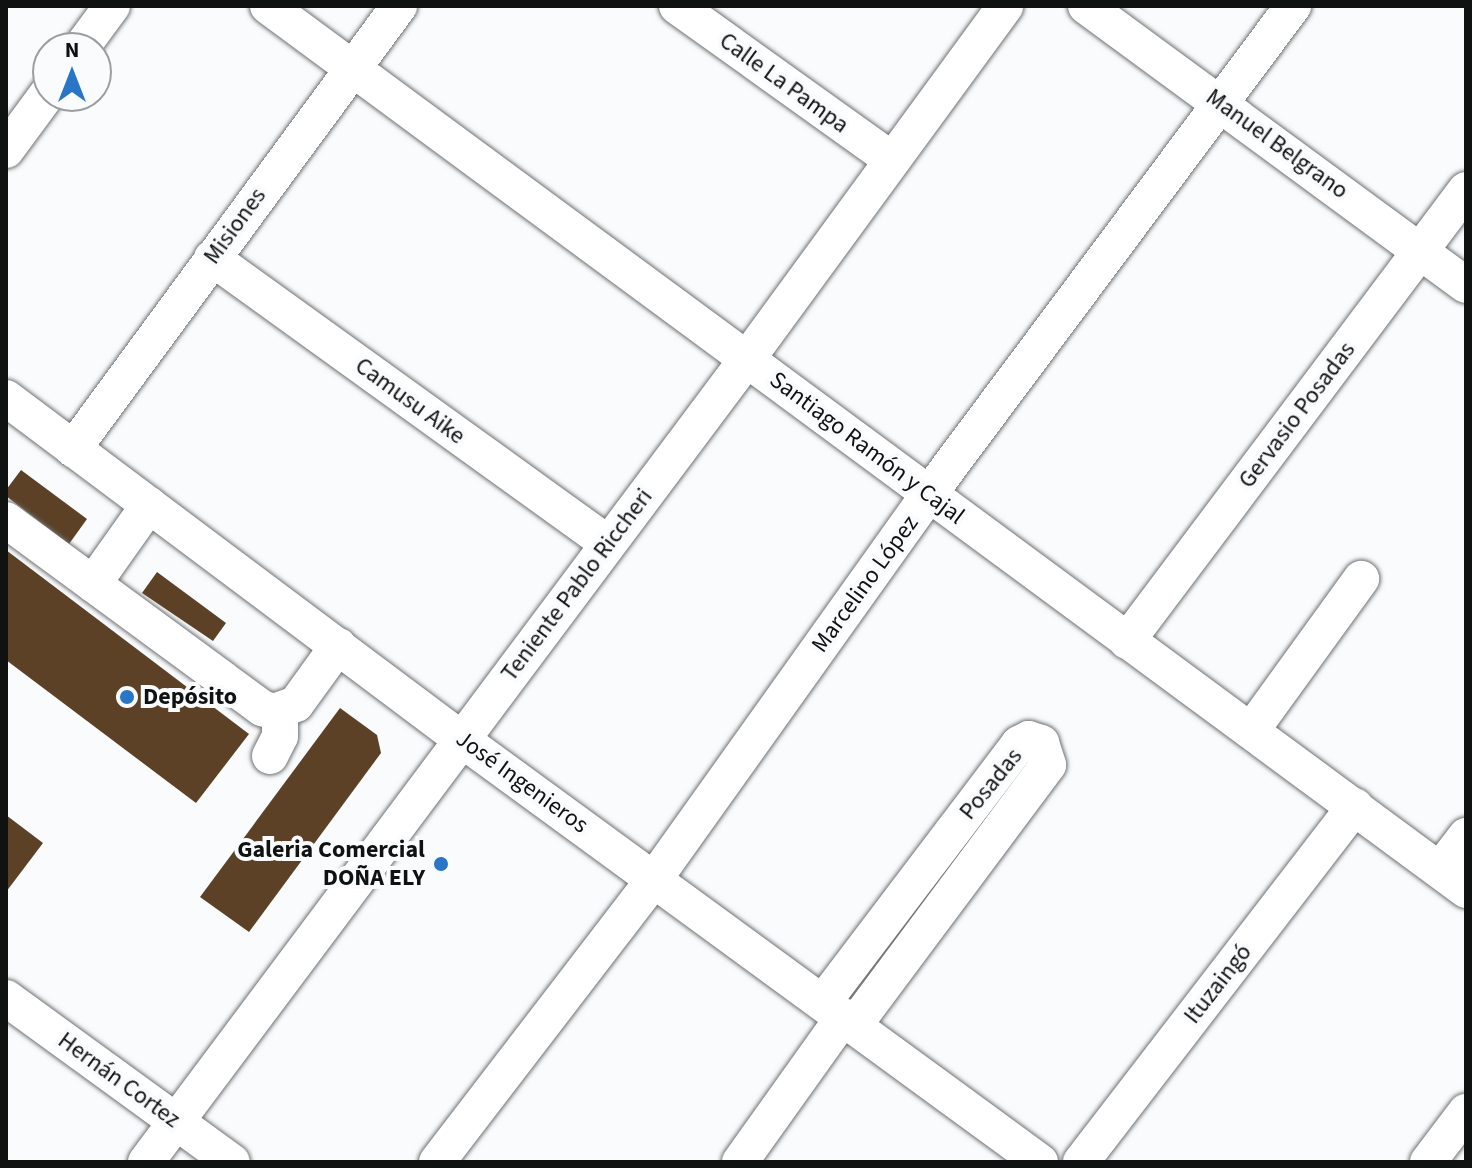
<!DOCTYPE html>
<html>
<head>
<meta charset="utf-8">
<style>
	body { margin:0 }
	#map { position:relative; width:1472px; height:1168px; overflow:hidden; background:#f9fbfd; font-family:"Source Sans 3",sans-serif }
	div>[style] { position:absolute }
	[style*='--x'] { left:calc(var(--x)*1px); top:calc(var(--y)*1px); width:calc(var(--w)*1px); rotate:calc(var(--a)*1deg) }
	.building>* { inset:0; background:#5c4126 }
	.roads { filter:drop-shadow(0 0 2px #6f7173) drop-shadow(0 0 2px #6f7173) }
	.minor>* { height:36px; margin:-18px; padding:0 18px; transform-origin:18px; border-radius:18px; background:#fff }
	.dots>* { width:22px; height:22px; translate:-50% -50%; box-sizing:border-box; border:4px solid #f9fbfd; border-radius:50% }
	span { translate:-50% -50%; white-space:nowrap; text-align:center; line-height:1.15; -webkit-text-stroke:8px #f9fbfd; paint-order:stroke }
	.street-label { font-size:24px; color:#101111 }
	.poi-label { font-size:24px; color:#101111; font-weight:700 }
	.left { translate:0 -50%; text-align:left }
	.right { translate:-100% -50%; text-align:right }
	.frame { position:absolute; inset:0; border:8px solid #101111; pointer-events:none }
	.north { position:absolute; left:32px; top:32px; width:80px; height:80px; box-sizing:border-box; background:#f9fbfd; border:2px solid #9c9d9f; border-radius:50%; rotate:0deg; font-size:22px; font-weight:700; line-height:32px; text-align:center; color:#101111 }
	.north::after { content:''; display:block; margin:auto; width:28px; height:36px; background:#2976c6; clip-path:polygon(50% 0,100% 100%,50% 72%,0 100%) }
</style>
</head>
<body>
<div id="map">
	<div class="building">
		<div style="clip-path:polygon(21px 470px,87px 519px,69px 544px,6px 496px,6px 490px)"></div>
		<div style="clip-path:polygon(6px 550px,249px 734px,196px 803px,6px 660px)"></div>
		<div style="clip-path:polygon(157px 572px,226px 623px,213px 641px,142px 593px)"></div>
		<div style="clip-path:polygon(340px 708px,377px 735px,381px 753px,249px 932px,200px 897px)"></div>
		<div style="clip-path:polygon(6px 815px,43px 843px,6px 892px)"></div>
	</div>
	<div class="roads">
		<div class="minor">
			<div style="--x:268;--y:6;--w:1489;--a:36.42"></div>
			<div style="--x:677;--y:6;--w:263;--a:35.6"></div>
			<div style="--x:1086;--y:6;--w:471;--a:36.3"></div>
			<div style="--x:81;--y:48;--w:52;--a:-53.6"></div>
			<div style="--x:6;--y:150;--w:71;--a:-53.6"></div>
			<div style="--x:212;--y:258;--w:488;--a:35.8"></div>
			<div style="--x:6;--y:398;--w:569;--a:36.85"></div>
			<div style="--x:461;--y:739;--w:717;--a:36.15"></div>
			<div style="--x:73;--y:449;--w:550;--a:-53.65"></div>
			<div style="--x:6;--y:520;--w:318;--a:36.3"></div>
			<div style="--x:262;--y:708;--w:13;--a:18"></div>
			<div style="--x:274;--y:712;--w:23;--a:-20"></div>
			<div style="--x:296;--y:704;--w:72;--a:-54.1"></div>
			<div style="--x:93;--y:584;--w:97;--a:-54.7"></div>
			<div style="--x:1127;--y:641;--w:564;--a:-53.07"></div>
			<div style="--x:1251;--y:731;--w:188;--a:-54.1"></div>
			<div style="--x:270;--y:756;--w:22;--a:-63"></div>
			<div style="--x:280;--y:736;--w:25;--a:-90"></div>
			<div style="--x:1440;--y:870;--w:43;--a:-52.6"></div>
			<div style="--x:6;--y:998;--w:279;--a:36"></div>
			<div style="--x:824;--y:1001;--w:323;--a:-52.8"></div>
			<div style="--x:1019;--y:744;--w:11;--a:-27"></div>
			<div style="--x:1029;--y:739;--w:13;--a:18"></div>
			<div style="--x:1041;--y:743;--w:23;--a:72"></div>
			<div style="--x:1048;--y:765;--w:323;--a:126.7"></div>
			<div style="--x:146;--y:1162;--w:1003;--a:-53.19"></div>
			<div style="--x:747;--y:359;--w:437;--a:-53.8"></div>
			<div style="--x:437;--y:1162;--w:358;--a:-52.5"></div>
			<div style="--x:655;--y:878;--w:472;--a:-54.5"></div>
			<div style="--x:929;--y:494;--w:609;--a:-53.28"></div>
			<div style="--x:740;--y:1162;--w:179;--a:-54.5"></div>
			<div style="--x:1081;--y:1162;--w:449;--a:-52.4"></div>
			<div style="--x:1428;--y:1162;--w:63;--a:-52.8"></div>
		</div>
	</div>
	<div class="dots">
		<div style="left:127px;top:697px;background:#2976c6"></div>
		<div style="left:441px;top:864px;background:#2976c6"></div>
	</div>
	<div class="street-label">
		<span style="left:784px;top:83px;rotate:36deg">Calle La Pampa</span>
		<span style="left:1277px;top:144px;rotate:36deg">Manuel Belgrano</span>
		<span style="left:235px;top:226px;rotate:-54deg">Misiones</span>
		<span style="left:410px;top:401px;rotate:36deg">Camusu Aike</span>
		<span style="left:1297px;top:415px;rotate:-53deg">Gervasio Posadas</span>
		<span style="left:867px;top:448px;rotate:37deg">Santiago Ramón y Cajal</span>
		<span style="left:865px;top:584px;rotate:-54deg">Marcelino López</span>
		<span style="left:577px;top:585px;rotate:-53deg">Teniente Pablo Riccheri</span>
		<span style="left:522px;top:782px;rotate:36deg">José Ingenieros</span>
		<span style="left:991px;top:784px;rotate:-51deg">Posadas</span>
		<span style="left:1218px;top:984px;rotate:-52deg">Ituzaingó</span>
		<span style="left:119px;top:1080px;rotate:36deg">Hernán Cortez</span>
	</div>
	<div class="poi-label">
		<span class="left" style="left:143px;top:697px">Depósito</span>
		<span class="right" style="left:425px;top:864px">Galeria Comercial<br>DOÑA ELY</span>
	</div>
	<div class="frame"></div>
	<div class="north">N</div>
</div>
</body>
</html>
